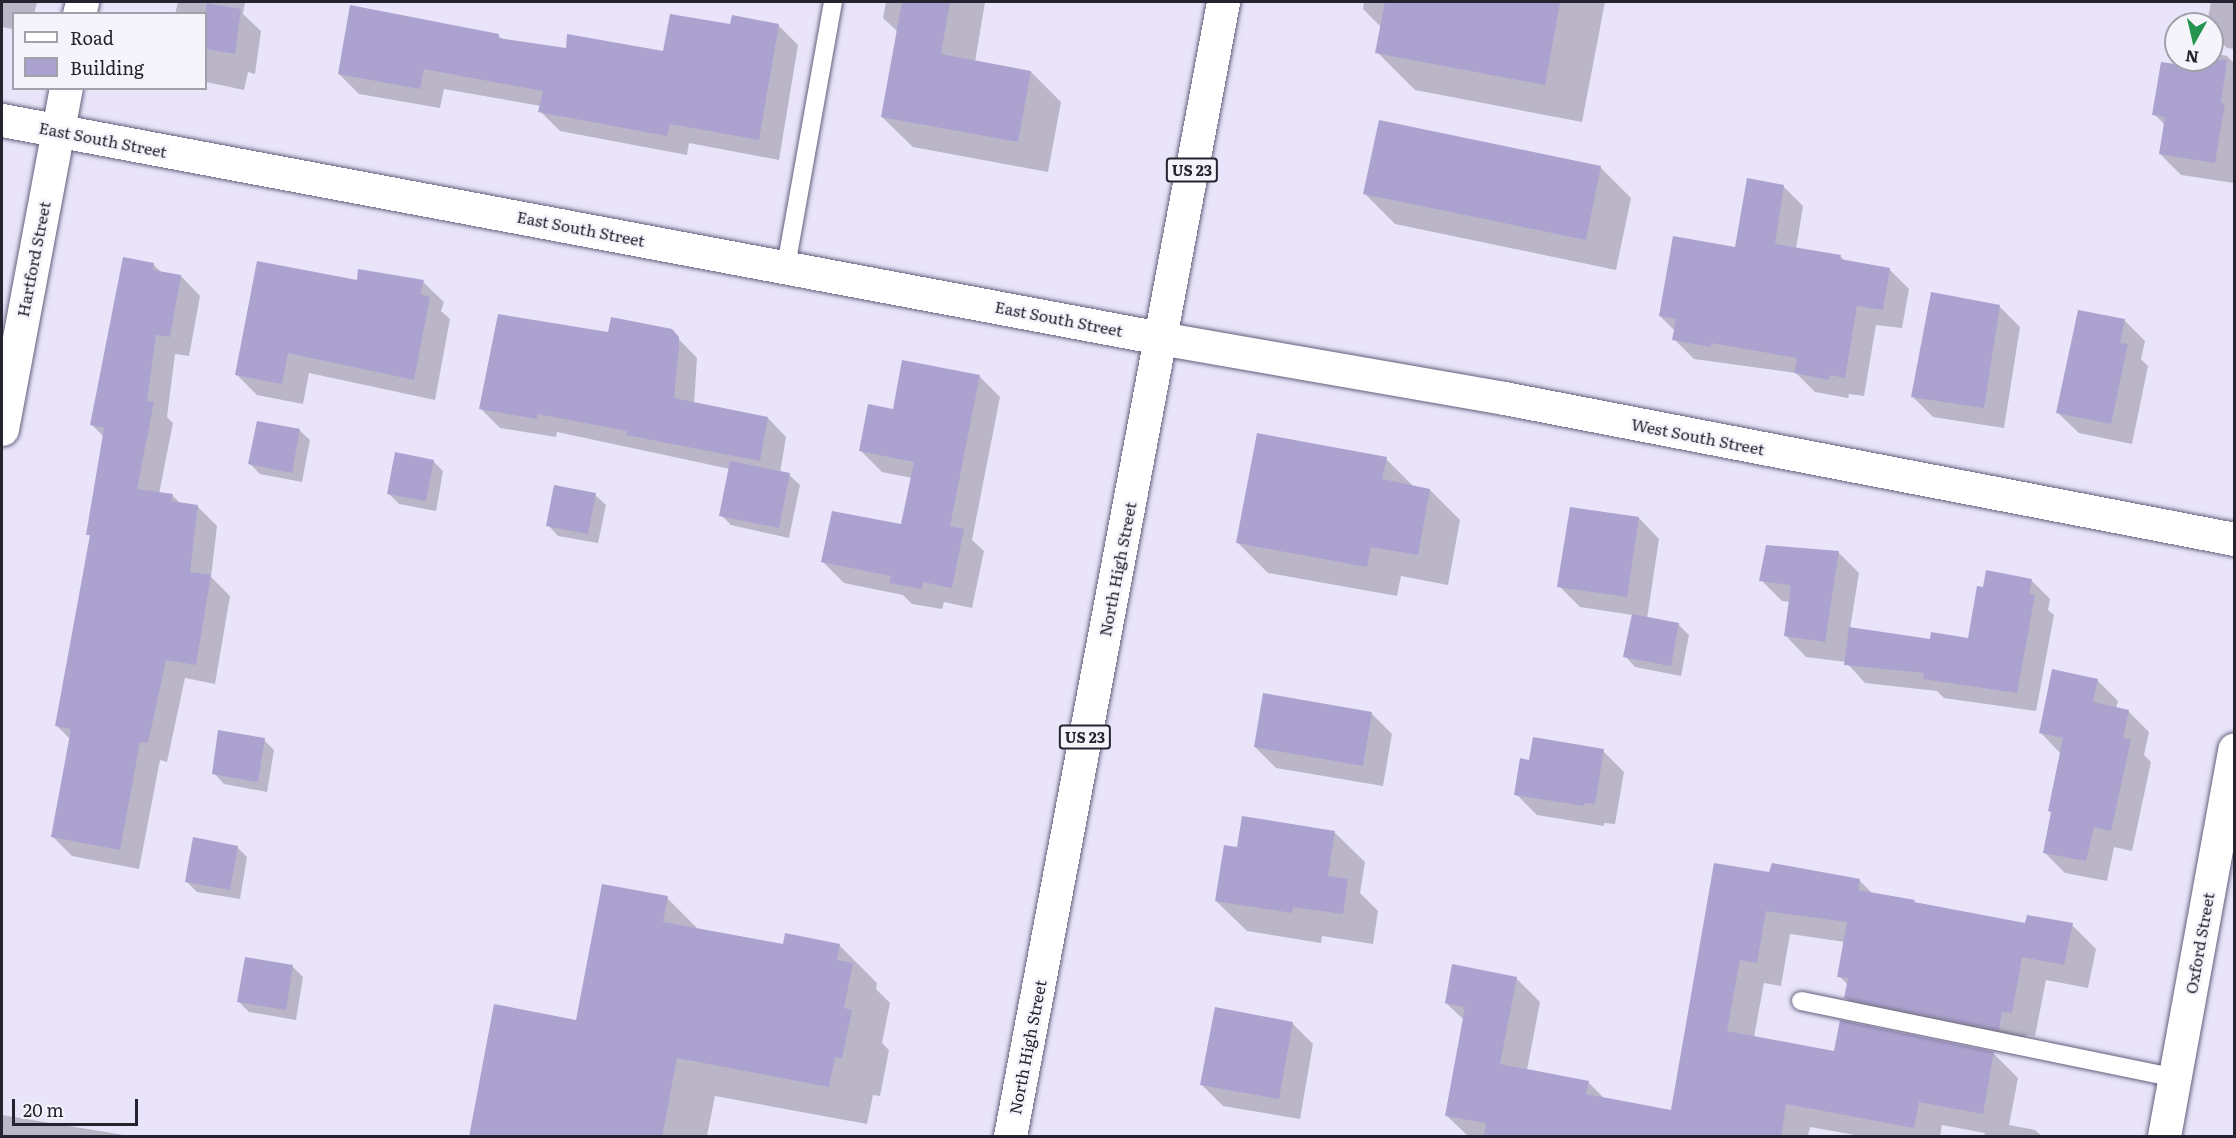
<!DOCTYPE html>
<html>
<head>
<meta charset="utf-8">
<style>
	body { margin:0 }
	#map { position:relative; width:2236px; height:1138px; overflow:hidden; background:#e9e4fa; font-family:Literata,serif }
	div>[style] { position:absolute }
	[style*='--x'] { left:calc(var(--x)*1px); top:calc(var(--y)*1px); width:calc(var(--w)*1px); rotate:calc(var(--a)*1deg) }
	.shadow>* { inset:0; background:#0003 }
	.building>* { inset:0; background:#aca2d0 }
	.roads { filter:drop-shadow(0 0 2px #655e7d) drop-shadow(0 0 2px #655e7d) }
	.lane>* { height:18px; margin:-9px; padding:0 9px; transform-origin:9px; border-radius:9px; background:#fff }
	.street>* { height:33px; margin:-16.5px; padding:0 16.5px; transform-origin:16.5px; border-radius:16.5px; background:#fff }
	.primary>* { height:33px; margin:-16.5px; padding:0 16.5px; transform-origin:16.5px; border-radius:16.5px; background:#fff }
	span { translate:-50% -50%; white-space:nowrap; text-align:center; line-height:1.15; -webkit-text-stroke:5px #f5f4fb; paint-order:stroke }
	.shield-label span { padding:2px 4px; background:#f5f4fb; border:2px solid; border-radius:4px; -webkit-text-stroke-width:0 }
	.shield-label { font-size:15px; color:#262330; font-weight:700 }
	.street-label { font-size:16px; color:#262330 }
	.frame { position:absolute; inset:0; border:3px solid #262330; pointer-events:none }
	.legend { position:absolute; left:12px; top:12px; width:195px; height:78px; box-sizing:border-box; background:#f5f4fb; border:2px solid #a2a0aa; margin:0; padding:8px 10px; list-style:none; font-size:18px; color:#262330 }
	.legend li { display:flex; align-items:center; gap:12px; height:30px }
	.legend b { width:30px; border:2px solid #a2a0aa }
	.north { position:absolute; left:2164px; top:12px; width:60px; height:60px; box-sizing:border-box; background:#f5f4fb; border:2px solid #a2a0aa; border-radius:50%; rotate:188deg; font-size:16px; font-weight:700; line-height:24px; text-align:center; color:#262330 }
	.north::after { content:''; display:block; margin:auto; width:21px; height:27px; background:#23934d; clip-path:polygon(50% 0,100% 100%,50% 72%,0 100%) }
	.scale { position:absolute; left:12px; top:1099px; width:126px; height:27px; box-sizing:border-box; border:3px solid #262330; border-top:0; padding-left:8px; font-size:18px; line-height:21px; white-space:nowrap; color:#262330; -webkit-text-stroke:4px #f5f4fb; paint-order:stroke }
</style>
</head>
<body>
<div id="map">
	<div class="shadow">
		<div style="clip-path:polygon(2px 2px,37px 2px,34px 14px,14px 14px,12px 29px,2px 27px)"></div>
		<div style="clip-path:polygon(178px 2px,245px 2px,243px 14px,261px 31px,255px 74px,248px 72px,244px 90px,206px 82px,206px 14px,175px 14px)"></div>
		<div style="clip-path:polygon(886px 2px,985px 2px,975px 62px,1031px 72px,1061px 102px,1048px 172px,913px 147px,882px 117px,898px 32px,883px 18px)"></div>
		<div style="clip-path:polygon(1364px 2px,1605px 2px,1582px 122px,1415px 90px,1377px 52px,1381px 27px,1363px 9px)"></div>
		<div style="clip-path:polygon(2211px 2px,2234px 2px,2234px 49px,2227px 48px,2212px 33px,2212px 24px,2207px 24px)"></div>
		<div style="clip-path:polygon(778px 25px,798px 45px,779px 160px,689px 143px,687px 155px,560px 131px,540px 111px,541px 106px,444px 89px,440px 108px,359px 94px,339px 74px,498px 35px,503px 40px,567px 49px,664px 53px,732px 26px)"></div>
		<div style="clip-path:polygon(2212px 53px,2227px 56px,2234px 63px,2234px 183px,2181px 175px,2160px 154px,2165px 125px,2154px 114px,2190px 68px,2191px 60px,2212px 60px)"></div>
		<div style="clip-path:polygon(1601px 168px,1631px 198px,1616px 270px,1395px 224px,1365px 194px)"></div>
		<div style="clip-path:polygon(1783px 186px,1803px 206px,1796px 249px,1841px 257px,1846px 262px,1889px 269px,1909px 289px,1902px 328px,1876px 325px,1864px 396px,1849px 394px,1848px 398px,1815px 392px,1796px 373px,1694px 359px,1674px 339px,1675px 331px,1660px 316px,1736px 248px)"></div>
		<div style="clip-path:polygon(153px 264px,162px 273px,181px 276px,200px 296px,189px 356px,175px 354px,167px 417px,173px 423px,159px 494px,172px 495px,181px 504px,198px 507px,217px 526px,211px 577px,230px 596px,215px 684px,185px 678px,167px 762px,160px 760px,139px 869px,72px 856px,53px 837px,71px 740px,57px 726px,91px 537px,88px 534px,104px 437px,92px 425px)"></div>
		<div style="clip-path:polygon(358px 281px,423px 282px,444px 302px,441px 311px,450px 319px,435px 400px,309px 373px,303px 404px,257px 395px,236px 374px)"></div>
		<div style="clip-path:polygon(1999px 306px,2020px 327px,2004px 428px,1933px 417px,1912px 396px)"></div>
		<div style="clip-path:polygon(2124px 320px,2145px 341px,2141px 359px,2148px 366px,2132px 444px,2079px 433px,2058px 413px)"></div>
		<div style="clip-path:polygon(671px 331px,697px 358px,694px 404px,768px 418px,786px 437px,780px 473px,789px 475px,800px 485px,789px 538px,731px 525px,721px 515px,730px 469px,557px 432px,556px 437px,500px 428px,481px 409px,609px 334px)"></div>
		<div style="clip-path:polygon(979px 376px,1000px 397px,972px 540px,984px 551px,972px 608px,944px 602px,942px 609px,912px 604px,903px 595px,844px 583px,823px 562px,902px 526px,912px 478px,882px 472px,861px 451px,894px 411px)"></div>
		<div style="clip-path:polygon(299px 430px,310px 440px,302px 482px,260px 474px,250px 464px)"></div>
		<div style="clip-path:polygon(1386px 459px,1414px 487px,1430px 490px,1460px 520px,1448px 585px,1401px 576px,1397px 596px,1268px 573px,1238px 543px)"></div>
		<div style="clip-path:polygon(433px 461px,443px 471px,436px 511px,399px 504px,389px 494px)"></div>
		<div style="clip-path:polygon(595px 495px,606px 505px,598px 543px,558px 536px,548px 525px)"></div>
		<div style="clip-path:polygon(1639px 518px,1659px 539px,1647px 619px,1678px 624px,1689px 635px,1681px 676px,1635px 667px,1625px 656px,1633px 615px,1580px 607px,1559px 586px)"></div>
		<div style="clip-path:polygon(1838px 552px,1859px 573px,1850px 629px,1931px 640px,1969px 639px,1984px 588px,2031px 580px,2050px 599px,2048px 610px,2054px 615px,2036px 711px,1944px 698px,1937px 691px,1865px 683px,1846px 662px,1806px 657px,1786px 636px,1790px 602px,1782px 601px,1761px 580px)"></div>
		<div style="clip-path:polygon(2097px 680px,2118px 701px,2116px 708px,2128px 711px,2149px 732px,2144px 755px,2151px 762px,2132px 851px,2114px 847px,2107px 881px,2065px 873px,2044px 852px,2052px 814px,2049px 810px,2061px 754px,2040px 732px)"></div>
		<div style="clip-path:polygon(1371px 713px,1392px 734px,1383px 786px,1276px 768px,1255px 747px)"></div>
		<div style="clip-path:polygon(264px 740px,274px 750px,267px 792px,224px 784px,214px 773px)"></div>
		<div style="clip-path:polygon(1603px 751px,1624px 772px,1615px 824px,1604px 823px,1604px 826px,1537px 815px,1516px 794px,1530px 762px)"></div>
		<div style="clip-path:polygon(1334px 832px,1365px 862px,1360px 893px,1378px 911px,1373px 944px,1322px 936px,1321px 943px,1247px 931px,1216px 901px,1238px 849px)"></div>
		<div style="clip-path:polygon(237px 847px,247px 857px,240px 899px,197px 892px,187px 882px)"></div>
		<div style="clip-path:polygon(1770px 874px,1859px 880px,1873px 894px,2026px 925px,2072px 925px,2096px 949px,2088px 988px,2046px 980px,2035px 1036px,2026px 1035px,2022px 1053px,1870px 1022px,1846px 998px,1848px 985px,1839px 976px,1845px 942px,1790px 934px,1781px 986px,1764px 983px,1754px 1037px,1835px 1053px,1994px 1054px,2018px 1078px,2009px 1125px,2035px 1130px,2042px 1136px,1984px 1136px,1985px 1133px,1942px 1125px,1940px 1136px,1861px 1136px,1810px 1127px,1808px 1136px,1468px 1136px,1446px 1115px,1464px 1020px,1446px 1003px,1516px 978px,1540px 1002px,1527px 1070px,1588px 1082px,1605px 1099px,1672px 1112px)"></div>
		<div style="clip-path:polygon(667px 898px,699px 930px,784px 946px,839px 945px,877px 983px,876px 989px,890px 1003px,882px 1043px,889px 1050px,880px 1096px,873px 1095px,867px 1124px,715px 1096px,707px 1136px,470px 1136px,577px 1022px)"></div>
		<div style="clip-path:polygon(292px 966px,303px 977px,296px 1020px,249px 1012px,239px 1002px)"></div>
		<div style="clip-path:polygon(1292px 1023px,1313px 1044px,1300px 1119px,1223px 1106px,1202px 1085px)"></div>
		<div style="clip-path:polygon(2px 1115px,130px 1136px,2px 1136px)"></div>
	</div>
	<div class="building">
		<div style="clip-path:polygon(902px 2px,950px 2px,941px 54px,1031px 71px,1018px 142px,881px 117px)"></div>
		<div style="clip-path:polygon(1385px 2px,1560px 2px,1545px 85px,1375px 53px)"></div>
		<div style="clip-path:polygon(206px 3px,241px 9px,235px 54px,206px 49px)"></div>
		<div style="clip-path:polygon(350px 5px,499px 34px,498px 38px,566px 48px,567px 34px,663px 51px,670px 14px,730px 24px,732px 15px,779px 24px,759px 140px,670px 124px,667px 136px,538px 112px,543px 91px,424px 69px,420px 89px,338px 74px)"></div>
		<div style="clip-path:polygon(2189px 60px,2227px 60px,2221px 103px,2225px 103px,2215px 163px,2159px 154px,2165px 117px,2152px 115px,2161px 62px,2189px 66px)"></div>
		<div style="clip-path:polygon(1379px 120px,1601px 166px,1586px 240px,1363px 194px)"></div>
		<div style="clip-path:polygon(1747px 178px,1784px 185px,1775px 244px,1841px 255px,1840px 259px,1890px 268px,1883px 310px,1857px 306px,1845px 378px,1830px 375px,1829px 380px,1794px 373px,1797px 358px,1711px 343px,1711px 347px,1672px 340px,1676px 319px,1659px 316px,1673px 236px,1735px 247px)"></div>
		<div style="clip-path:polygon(123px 257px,154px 263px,153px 270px,181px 275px,170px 337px,156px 335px,147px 401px,154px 402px,137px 489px,173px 494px,171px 501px,198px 505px,190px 572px,211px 575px,196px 665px,166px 660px,148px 743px,140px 742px,120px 850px,51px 837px,71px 729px,55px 726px,90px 535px,86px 535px,104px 428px,90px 425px)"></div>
		<div style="clip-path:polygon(257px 261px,357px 280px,358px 269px,424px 280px,420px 294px,430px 297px,414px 380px,288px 353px,282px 384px,235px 375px)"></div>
		<div style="clip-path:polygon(1931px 292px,2000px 305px,1984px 408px,1911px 397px)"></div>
		<div style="clip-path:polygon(2078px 310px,2125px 319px,2120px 343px,2128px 344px,2111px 424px,2056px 413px)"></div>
		<div style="clip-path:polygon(498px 314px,608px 332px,611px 317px,672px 329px,679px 337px,679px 347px,674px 398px,768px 417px,760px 461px,626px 435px,627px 431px,538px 414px,537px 419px,479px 409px)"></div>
		<div style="clip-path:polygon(902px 360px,980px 375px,950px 526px,964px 529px,952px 588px,923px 582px,922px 589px,889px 583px,891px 576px,821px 562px,832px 511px,901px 524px,914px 462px,859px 451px,868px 404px,893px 409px)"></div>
		<div style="clip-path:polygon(257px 421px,300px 429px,292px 473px,248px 464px)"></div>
		<div style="clip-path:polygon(1257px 433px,1387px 457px,1382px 479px,1430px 489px,1418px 555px,1371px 547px,1367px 567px,1236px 543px)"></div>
		<div style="clip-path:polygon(395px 452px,434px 460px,426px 501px,387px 494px)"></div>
		<div style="clip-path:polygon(730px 461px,790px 473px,779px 528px,719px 516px)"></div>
		<div style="clip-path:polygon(554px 485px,596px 493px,588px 534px,546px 526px)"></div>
		<div style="clip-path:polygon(1570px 507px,1639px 517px,1627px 597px,1557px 587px)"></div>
		<div style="clip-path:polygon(1766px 545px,1839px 551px,1825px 642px,1784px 636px,1791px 585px,1759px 581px)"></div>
		<div style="clip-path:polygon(1986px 570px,2032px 579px,2029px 594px,2035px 595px,2017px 693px,1923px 679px,1924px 673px,1844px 665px,1849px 627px,1930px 639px,1931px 632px,1968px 638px,1977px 586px,1983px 587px)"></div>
		<div style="clip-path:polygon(1632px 614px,1679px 623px,1671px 666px,1623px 657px)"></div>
		<div style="clip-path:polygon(2052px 669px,2098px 679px,2093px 702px,2129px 710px,2123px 738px,2131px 739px,2111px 831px,2094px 827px,2086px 861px,2043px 853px,2051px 812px,2048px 811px,2063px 738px,2039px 733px)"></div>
		<div style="clip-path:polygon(1263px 693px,1372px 712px,1363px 766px,1254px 747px)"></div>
		<div style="clip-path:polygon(218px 730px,265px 738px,258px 782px,212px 774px)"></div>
		<div style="clip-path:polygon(1533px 737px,1604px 749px,1595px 804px,1584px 803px,1584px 806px,1514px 795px,1520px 758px,1529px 760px)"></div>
		<div style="clip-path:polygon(1242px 816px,1335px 831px,1328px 876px,1348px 879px,1343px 914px,1293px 907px,1292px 913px,1215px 901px,1224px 845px,1237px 847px)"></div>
		<div style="clip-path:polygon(193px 837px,238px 846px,230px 890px,185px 882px)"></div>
		<div style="clip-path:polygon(1714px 863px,1769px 872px,1772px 863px,1860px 879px,1858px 890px,1915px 900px,1914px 902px,2025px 923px,2027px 915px,2073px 923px,2064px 965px,2022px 957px,2012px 1013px,2002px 1012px,1999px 1030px,1844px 998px,1848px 978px,1837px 977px,1847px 922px,1766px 911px,1757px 963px,1740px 960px,1727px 1031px,1834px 1051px,1840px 1020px,1994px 1052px,1983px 1114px,1919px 1102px,1914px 1128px,1786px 1104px,1781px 1137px,1484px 1137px,1486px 1123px,1445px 1116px,1465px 1007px,1445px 1003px,1452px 964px,1517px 977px,1500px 1064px,1589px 1081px,1586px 1094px,1671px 1110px)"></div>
		<div style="clip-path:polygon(602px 884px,668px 896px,663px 922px,783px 944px,785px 933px,840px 944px,837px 960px,853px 963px,844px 1008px,852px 1010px,842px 1058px,835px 1057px,829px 1087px,677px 1058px,662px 1137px,469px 1137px,494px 1004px,576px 1020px)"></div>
		<div style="clip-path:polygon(245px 957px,293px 965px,286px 1010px,237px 1002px)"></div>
		<div style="clip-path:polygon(1215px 1007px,1293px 1022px,1279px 1099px,1200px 1085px)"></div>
	</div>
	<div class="roads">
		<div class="lane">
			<div style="--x:786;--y:266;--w:268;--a:-79.9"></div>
			<div style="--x:1801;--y:1001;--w:382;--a:11.6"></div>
		</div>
		<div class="street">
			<div style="--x:79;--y:14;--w:12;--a:-76"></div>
			<div style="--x:2;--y:120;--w:1178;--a:10.66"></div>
			<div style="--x:1160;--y:338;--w:349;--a:9.9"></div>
			<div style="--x:1504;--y:398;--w:743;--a:10.93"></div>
			<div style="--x:2;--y:429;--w:347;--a:-79.4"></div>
			<div style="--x:2164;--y:1136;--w:393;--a:-79.7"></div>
		</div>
		<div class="primary">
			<div style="--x:1010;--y:1136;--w:1154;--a:-79.36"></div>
		</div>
	</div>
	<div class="shield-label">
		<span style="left:1192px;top:170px">US 23</span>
		<span style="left:1085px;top:737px">US 23</span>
	</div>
	<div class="street-label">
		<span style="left:103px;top:139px;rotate:11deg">East South Street</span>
		<span style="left:581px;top:228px;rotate:11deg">East South Street</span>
		<span style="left:33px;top:259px;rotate:-79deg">Hartford Street</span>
		<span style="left:1059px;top:318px;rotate:11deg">East South Street</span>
		<span style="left:1698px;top:436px;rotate:11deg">West South Street</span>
		<span style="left:1117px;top:569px;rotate:-79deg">North High Street</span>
		<span style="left:2199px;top:943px;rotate:-80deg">Oxford Street</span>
		<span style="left:1027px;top:1047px;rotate:-79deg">North High Street</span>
	</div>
	<div class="frame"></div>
	<ul class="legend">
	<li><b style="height:8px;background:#fff"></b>Road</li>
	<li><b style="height:16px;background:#aca2d0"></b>Building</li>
	</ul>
	<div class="north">N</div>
	<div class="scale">20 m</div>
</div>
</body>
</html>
